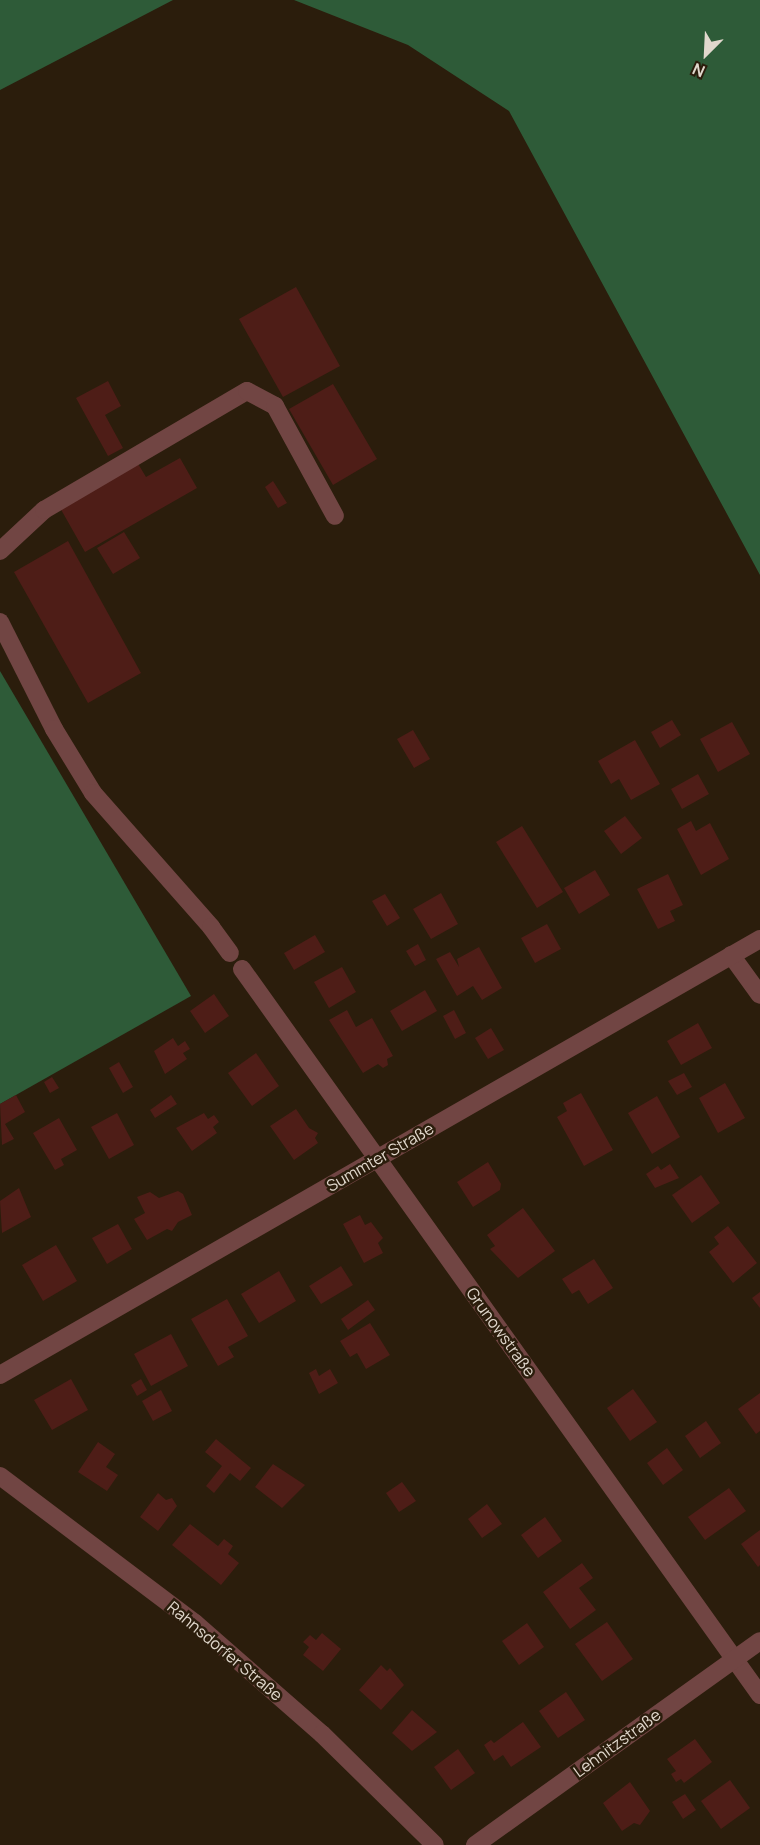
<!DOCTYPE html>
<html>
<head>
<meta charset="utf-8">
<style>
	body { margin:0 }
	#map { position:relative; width:760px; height:1845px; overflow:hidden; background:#2b1d0c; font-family:Manrope,sans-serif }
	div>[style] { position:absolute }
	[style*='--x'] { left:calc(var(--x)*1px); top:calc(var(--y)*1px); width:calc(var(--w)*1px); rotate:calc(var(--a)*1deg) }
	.forest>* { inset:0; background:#2e5b38 }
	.building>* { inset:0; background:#4e1d17 }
	.minor>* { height:18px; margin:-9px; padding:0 9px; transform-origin:9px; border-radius:9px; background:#714543 }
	span { translate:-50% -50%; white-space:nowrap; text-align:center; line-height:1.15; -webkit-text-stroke:5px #2b1d0c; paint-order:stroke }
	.street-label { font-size:16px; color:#e1d8cd }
	.north { position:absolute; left:676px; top:24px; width:60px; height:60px; -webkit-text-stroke:4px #2b1d0c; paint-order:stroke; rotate:204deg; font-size:16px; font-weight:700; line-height:24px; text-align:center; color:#e1d8cd }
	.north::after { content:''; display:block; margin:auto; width:21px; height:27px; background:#e1d8cd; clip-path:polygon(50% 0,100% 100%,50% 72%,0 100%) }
</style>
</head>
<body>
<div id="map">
	<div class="forest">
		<div style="clip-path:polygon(0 0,173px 0,0 90px)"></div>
		<div style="clip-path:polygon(294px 0,760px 0,760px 575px,509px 111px,408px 45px)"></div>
		<div style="clip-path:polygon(0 671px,191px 996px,0 1104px)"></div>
	</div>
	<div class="building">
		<div style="clip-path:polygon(296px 287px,340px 366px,283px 397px,239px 319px)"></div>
		<div style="clip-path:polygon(108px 381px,121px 406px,105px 415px,123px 448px,108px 456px,76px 398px)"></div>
		<div style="clip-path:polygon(333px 384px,377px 459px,333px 485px,289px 409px)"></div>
		<div style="clip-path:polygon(180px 458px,197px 488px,85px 552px,59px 506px,137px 462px,146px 477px)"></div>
		<div style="clip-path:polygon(273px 481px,287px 503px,278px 508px,265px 487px)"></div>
		<div style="clip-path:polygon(124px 532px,140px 558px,113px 574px,97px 548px)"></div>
		<div style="clip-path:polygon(68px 541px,141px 673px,88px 703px,14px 572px)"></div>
		<div style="clip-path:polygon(672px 720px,681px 735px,660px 748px,651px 732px)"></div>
		<div style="clip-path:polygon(732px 722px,750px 754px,718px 772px,700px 739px)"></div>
		<div style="clip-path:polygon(413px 730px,430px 759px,414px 768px,397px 739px)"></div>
		<div style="clip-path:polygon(635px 740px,660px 784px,631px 800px,619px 779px,611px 784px,598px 761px)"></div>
		<div style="clip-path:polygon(698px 774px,709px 794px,682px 809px,671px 789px)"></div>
		<div style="clip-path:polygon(625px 816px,642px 838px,621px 854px,604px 831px)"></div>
		<div style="clip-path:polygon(691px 821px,696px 831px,710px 823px,729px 859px,701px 875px,677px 829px)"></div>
		<div style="clip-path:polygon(522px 826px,563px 892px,537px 908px,496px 842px)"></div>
		<div style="clip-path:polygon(595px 870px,610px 895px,579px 914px,564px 888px)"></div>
		<div style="clip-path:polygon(668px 874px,683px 905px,670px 911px,675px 921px,658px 929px,637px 889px)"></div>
		<div style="clip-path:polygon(441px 893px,458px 924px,431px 939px,413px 909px)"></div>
		<div style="clip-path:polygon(385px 894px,400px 918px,387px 926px,372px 901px)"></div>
		<div style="clip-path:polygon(547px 924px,561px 949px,535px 963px,521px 938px)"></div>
		<div style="clip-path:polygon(315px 935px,325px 952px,294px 970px,284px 953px)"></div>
		<div style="clip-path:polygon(418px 944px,426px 960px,415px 966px,406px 951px)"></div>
		<div style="clip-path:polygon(479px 947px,502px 988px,482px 1000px,473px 986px,457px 996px,436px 959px,450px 952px,459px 967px,457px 959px)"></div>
		<div style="clip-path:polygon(342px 967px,356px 992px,329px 1008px,314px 982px)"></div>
		<div style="clip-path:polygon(425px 990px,437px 1011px,402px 1031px,390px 1011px)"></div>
		<div style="clip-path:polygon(214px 994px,229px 1016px,205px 1033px,190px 1011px)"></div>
		<div style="clip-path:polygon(347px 1010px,356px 1027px,372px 1018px,393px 1056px,387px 1059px,388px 1065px,383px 1068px,378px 1064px,363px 1073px,329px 1020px)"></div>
		<div style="clip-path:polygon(454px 1010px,466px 1033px,455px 1039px,443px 1016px)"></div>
		<div style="clip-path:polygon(698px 1023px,712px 1048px,681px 1065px,667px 1041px)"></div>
		<div style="clip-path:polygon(491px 1028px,504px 1050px,488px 1059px,475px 1038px)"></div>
		<div style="clip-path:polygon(173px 1038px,178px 1046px,185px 1041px,190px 1049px,183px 1053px,187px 1059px,165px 1074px,154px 1051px)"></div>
		<div style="clip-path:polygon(256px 1053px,279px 1086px,252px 1106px,228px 1073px)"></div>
		<div style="clip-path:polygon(119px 1062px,133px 1087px,123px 1093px,109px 1068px)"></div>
		<div style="clip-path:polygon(684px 1073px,692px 1087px,677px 1095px,668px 1081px)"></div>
		<div style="clip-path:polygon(52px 1077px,59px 1088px,50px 1093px,44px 1082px)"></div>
		<div style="clip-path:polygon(725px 1083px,745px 1118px,718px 1133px,699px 1098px)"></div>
		<div style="clip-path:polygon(581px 1093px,613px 1150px,584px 1166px,557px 1117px,567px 1111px,563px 1103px)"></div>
		<div style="clip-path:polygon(16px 1095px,25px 1112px,5px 1124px,14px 1139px,2px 1145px,0 1104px)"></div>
		<div style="clip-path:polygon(171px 1095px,177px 1104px,155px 1118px,150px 1110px)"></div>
		<div style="clip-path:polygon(657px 1096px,680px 1137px,652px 1154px,628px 1113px)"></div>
		<div style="clip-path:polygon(296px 1109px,309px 1128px,318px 1133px,315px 1138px,318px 1143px,294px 1160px,270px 1126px)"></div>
		<div style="clip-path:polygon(117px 1113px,134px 1145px,109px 1159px,91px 1127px)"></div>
		<div style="clip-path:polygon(204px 1113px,208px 1119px,214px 1115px,219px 1122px,213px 1127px,217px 1133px,192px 1151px,176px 1128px)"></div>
		<div style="clip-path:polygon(59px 1118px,77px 1150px,61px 1159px,64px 1165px,55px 1170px,33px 1133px)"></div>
		<div style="clip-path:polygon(488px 1162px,501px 1184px,500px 1190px,473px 1207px,457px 1182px)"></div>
		<div style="clip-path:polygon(670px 1164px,679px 1178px,655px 1188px,646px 1174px,658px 1166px,661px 1170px)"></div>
		<div style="clip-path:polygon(701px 1175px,720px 1203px,692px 1223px,672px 1195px)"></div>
		<div style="clip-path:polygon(19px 1188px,31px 1217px,2px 1233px,0 1201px)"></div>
		<div style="clip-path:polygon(178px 1191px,183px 1194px,192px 1215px,178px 1222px,172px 1231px,167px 1229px,147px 1240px,134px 1219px,145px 1213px,137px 1197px,150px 1192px,159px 1198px)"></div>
		<div style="clip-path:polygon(523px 1208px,555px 1251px,518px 1278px,490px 1249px,495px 1246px,487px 1235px)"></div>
		<div style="clip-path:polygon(360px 1215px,365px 1225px,371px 1222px,383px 1238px,378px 1243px,383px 1253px,364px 1263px,343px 1224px)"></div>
		<div style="clip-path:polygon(118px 1224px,132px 1249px,107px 1264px,92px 1238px)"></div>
		<div style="clip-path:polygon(728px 1226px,757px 1263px,733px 1283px,709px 1252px,719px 1244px,714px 1237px)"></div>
		<div style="clip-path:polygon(56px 1245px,77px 1281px,43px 1301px,22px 1265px)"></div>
		<div style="clip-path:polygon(594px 1259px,613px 1288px,588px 1304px,579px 1290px,572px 1294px,562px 1279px)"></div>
		<div style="clip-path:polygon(341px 1266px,353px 1285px,321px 1304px,309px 1286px)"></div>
		<div style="clip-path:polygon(279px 1271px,296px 1301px,259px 1323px,241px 1294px)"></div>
		<div style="clip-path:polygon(760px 1292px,760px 1308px,752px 1298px)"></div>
		<div style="clip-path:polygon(227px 1299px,248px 1336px,228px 1347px,234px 1357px,218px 1366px,191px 1319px)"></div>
		<div style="clip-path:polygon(368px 1300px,375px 1310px,348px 1330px,341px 1319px)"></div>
		<div style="clip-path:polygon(370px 1323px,390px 1355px,366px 1369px,357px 1353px,350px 1357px,340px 1341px)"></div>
		<div style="clip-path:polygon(171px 1334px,188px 1366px,151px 1386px,134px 1354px)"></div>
		<div style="clip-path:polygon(316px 1369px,319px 1376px,330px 1369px,338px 1383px,319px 1394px,309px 1373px)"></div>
		<div style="clip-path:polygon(71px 1379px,88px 1410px,52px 1430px,34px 1400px)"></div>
		<div style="clip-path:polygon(141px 1379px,147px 1390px,137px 1396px,131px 1385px)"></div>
		<div style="clip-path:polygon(633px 1389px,657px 1422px,630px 1441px,607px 1408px)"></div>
		<div style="clip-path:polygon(161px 1390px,172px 1411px,153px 1421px,142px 1401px)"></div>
		<div style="clip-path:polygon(760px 1393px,760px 1431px,756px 1434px,738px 1409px)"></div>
		<div style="clip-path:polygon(706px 1421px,721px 1443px,700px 1458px,685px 1436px)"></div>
		<div style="clip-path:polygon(216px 1439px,251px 1468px,240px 1481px,230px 1473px,214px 1493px,206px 1486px,222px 1466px,205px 1452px)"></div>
		<div style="clip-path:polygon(98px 1442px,115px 1454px,106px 1467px,118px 1475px,107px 1491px,78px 1472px)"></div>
		<div style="clip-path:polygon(667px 1448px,683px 1470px,663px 1485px,647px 1463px)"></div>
		<div style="clip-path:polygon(273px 1464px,305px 1485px,282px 1508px,255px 1487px)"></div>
		<div style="clip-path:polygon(402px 1482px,416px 1501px,399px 1512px,386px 1493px)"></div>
		<div style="clip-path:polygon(729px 1488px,746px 1511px,705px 1540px,688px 1517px)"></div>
		<div style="clip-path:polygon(158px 1493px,166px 1500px,172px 1498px,177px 1506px,158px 1531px,140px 1517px)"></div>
		<div style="clip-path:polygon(487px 1504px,502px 1524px,482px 1538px,468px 1519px)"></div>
		<div style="clip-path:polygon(545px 1517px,562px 1541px,538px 1558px,521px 1535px)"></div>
		<div style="clip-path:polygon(190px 1524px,218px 1546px,224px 1539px,233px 1546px,228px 1554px,239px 1563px,221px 1585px,172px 1545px)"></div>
		<div style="clip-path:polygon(760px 1530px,760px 1565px,758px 1567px,741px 1544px)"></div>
		<div style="clip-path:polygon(582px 1563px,593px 1578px,579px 1588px,596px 1610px,570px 1629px,543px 1592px)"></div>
		<div style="clip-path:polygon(607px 1622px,633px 1659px,602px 1681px,575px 1644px)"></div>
		<div style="clip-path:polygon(527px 1623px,544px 1647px,519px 1665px,502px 1641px)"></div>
		<div style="clip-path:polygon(322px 1633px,341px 1649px,323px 1671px,303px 1655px,309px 1647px,303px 1642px,310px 1635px,316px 1640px)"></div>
		<div style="clip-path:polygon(381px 1665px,387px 1671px,390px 1668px,404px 1685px,381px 1710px,359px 1690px)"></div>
		<div style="clip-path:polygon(566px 1692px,585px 1720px,558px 1738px,539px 1711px)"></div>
		<div style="clip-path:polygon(412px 1710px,437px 1732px,412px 1751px,392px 1733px)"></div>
		<div style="clip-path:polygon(523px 1722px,541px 1747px,511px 1767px,503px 1755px,494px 1761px,484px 1745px,491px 1740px,494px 1743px)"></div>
		<div style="clip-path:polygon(695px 1739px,712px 1762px,684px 1783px,681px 1779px,676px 1782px,671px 1774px,676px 1771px,667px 1759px)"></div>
		<div style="clip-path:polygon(458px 1749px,475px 1773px,451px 1790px,434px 1767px)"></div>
		<div style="clip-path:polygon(730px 1780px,750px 1808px,721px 1829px,701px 1801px)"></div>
		<div style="clip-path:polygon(630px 1782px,650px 1811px,640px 1825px,634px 1823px,622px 1831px,603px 1803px)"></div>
		<div style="clip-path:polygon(685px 1794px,696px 1810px,683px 1819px,672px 1802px)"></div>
	</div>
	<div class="minor">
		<div style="--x:0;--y:551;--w:60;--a:-43"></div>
		<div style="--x:44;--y:510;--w:235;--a:-30.4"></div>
		<div style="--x:247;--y:391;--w:32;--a:28"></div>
		<div style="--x:275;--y:406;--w:125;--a:61.4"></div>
		<div style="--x:0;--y:622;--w:120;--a:63.2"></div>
		<div style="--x:54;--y:729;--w:75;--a:58.6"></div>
		<div style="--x:93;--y:793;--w:179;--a:48.6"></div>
		<div style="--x:211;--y:927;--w:32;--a:54"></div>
		<div style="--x:731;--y:955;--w:49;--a:54.1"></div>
		<div style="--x:242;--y:969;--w:892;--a:54.49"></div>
		<div style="--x:0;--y:1375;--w:876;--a:-29.84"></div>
		<div style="--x:0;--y:1476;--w:244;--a:37"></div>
		<div style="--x:195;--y:1623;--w:169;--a:41.2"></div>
		<div style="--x:322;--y:1734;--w:158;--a:44.5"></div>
		<div style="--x:475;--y:1845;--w:350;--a:-35.6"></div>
	</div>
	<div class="street-label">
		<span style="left:380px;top:1157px;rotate:-30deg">Summter Straße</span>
		<span style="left:501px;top:1332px;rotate:54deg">Grunowstraße</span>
		<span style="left:225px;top:1651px;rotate:40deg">Rahnsdorfer Straße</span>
		<span style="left:617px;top:1743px;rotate:-36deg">Lehnitzstraße</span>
	</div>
	<div class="north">N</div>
</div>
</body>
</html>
